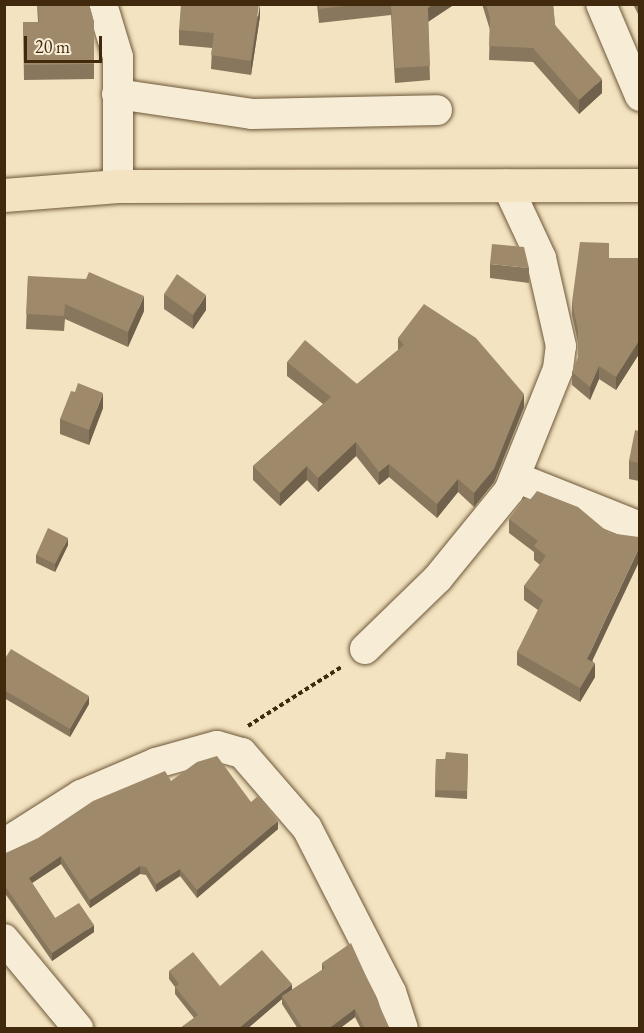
<!DOCTYPE html>
<html>
<head>
<meta charset="utf-8">
<style>
	body { margin:0 }
	#map { position:relative; width:644px; height:1033px; overflow:hidden; background:#f3e3c0; font-family:"EB Garamond",serif }
	div>[style] { position:absolute }
	[style*='--x'] { left:calc(var(--x)*1px); top:calc(var(--y)*1px); width:calc(var(--w)*1px); rotate:calc(var(--a)*1deg) }
	.path>* { height:4px; margin-top:-2px; transform-origin:0; background:repeating-linear-gradient(90deg,#41290e 0 4.5px,transparent 0 7.5px) }
	.roads { filter:drop-shadow(0 0 2px #6e583a) drop-shadow(0 0 2px #6e583a) }
	.minor>* { height:30px; margin:-15px; padding:0 15px; transform-origin:15px; border-radius:15px; background:#f7edd6 }
	.highway>* { height:33px; margin:-16.5px; padding:0 16.5px; transform-origin:16.5px; border-radius:16.5px; background:#f3e3c0 }
	.wall>* { inset:0; background:#88775c }
	.shaded-wall>* { inset:0; background:#6f614b }
	.building>* { inset:0; background:#9e8a6b }
	span { translate:-50% -50%; white-space:nowrap; text-align:center; line-height:1.15; -webkit-text-stroke:6px #f7edd6; paint-order:stroke }
	.frame { position:absolute; inset:0; border:6px solid #41290e; pointer-events:none }
	.scale { position:absolute; left:24px; top:36px; width:78px; height:27px; box-sizing:border-box; border:3px solid #41290e; border-top:0; padding-left:8px; font-size:18px; line-height:21px; white-space:nowrap; color:#41290e; -webkit-text-stroke:4px #f7edd6; paint-order:stroke }
</style>
</head>
<body>
<div id="map">
	<div class="path">
		<div style="--x:248;--y:726;--w:112;--a:-32.3"></div>
	</div>
	<div class="roads">
		<div class="minor">
			<div style="--x:102;--y:4;--w:55;--a:73.2"></div>
			<div style="--x:118;--y:57;--w:129;--a:90"></div>
			<div style="--x:601;--y:4;--w:100;--a:67"></div>
			<div style="--x:117;--y:94;--w:136;--a:8.4"></div>
			<div style="--x:252;--y:114;--w:185;--a:-1.2"></div>
			<div style="--x:515;--y:477;--w:135;--a:21.8"></div>
			<div style="--x:365;--y:649;--w:102;--a:-44.2"></div>
			<div style="--x:438;--y:578;--w:112;--a:-50.8"></div>
			<div style="--x:509;--y:491;--w:131;--a:-68.1"></div>
			<div style="--x:558;--y:369;--w:23;--a:-83"></div>
			<div style="--x:561;--y:346;--w:90;--a:-102.8"></div>
			<div style="--x:541;--y:258;--w:81;--a:-115"></div>
			<div style="--x:4;--y:844;--w:91;--a:-32.5"></div>
			<div style="--x:81;--y:795;--w:82;--a:-23.1"></div>
			<div style="--x:156;--y:763;--w:63;--a:-15.6"></div>
			<div style="--x:217;--y:746;--w:26;--a:16"></div>
			<div style="--x:242;--y:753;--w:99;--a:49.1"></div>
			<div style="--x:307;--y:828;--w:184;--a:62.9"></div>
			<div style="--x:391;--y:992;--w:38;--a:72"></div>
			<div style="--x:4;--y:939;--w:116;--a:50.3"></div>
		</div>
		<div class="highway">
			<div style="--x:4;--y:195;--w:114;--a:-4.5"></div>
			<div style="--x:118;--y:186;--w:522;--a:-0.11"></div>
		</div>
	</div>
	<div class="wall">
		<div style="clip-path:polygon(37px 4px,89px 4px,94px 22px,94px 79px,24px 80px,23px 22px,38px 22px)"></div>
		<div style="clip-path:polygon(317px 4px,455px 4px,428px 21px,430px 80px,395px 83px,391px 15px,319px 23px)"></div>
		<div style="clip-path:polygon(482px 4px,553px 4px,555px 25px,602px 93px,579px 114px,533px 62px,489px 60px,490px 30px)"></div>
		<div style="clip-path:polygon(633px 4px,639px 4px,639px 16px)"></div>
		<div style="clip-path:polygon(260px 16px,251px 75px,211px 69px,212px 48px,179px 45px,179px 30px)"></div>
		<div style="clip-path:polygon(609px 258px,639px 354px,616px 390px,599px 379px,590px 400px,572px 385px,572px 372px,578px 358px,578px 343px,572px 315px,572px 302px)"></div>
		<div style="clip-path:polygon(490px 264px,529px 268px,529px 283px,490px 278px)"></div>
		<div style="clip-path:polygon(28px 276px,144px 311px,128px 347px,65px 319px,64px 331px,26px 329px)"></div>
		<div style="clip-path:polygon(164px 294px,206px 310px,193px 329px,164px 309px)"></div>
		<div style="clip-path:polygon(398px 338px,524px 407px,494px 482px,474px 507px,458px 492px,437px 518px,389px 477px,379px 485px,356px 456px,318px 492px,307px 480px,280px 506px,253px 480px,253px 466px,323px 404px,287px 376px,287px 362px,357px 384px,398px 350px)"></div>
		<div style="clip-path:polygon(103px 408px,89px 445px,60px 434px,60px 419px)"></div>
		<div style="clip-path:polygon(639px 431px,639px 481px,629px 479px,629px 461px)"></div>
		<div style="clip-path:polygon(525px 498px,593px 662px,595px 677px,580px 702px,517px 665px,517px 652px,538px 610px,524px 600px,524px 586px,540px 565px,534px 560px,534px 552px,509px 533px,509px 519px)"></div>
		<div style="clip-path:polygon(68px 545px,55px 572px,36px 563px,36px 555px)"></div>
		<div style="clip-path:polygon(4px 660px,89px 704px,70px 737px,4px 698px)"></div>
		<div style="clip-path:polygon(468px 754px,467px 799px,435px 797px,436px 759px,445px 759px)"></div>
		<div style="clip-path:polygon(171px 781px,251px 802px,278px 829px,197px 898px,180px 876px,156px 892px,146px 875px,140px 874px,90px 908px,61px 864px,32px 883px,55px 918px,94px 932px,52px 961px,4px 892px,4px 854px)"></div>
		<div style="clip-path:polygon(322px 963px,390px 1029px,361px 1029px,355px 1017px,339px 1029px,298px 1029px,282px 1004px,282px 999px,247px 1029px,179px 1029px,194px 1018px,175px 994px,175px 987px,169px 979px,169px 971px,220px 986px,292px 990px,322px 970px)"></div>
	</div>
	<div class="shaded-wall">
		<div style="clip-path:polygon(260px 4px,260px 16px,251px 75px,251px 61px)"></div>
		<div style="clip-path:polygon(433px 4px,455px 4px,428px 22px,428px 8px)"></div>
		<div style="clip-path:polygon(602px 79px,602px 93px,579px 114px,579px 100px)"></div>
		<div style="clip-path:polygon(206px 295px,206px 310px,193px 329px,193px 315px)"></div>
		<div style="clip-path:polygon(144px 296px,144px 311px,128px 347px,128px 332px)"></div>
		<div style="clip-path:polygon(639px 331px,639px 354px,616px 390px,616px 377px)"></div>
		<div style="clip-path:polygon(599px 366px,599px 379px,590px 400px,590px 387px)"></div>
		<div style="clip-path:polygon(103px 393px,103px 408px,89px 445px,89px 430px)"></div>
		<div style="clip-path:polygon(524px 394px,524px 407px,494px 482px,474px 507px,474px 493px)"></div>
		<div style="clip-path:polygon(356px 442px,356px 456px,318px 492px,318px 478px)"></div>
		<div style="clip-path:polygon(389px 464px,389px 477px,379px 485px,379px 472px)"></div>
		<div style="clip-path:polygon(307px 466px,307px 480px,280px 506px,280px 493px)"></div>
		<div style="clip-path:polygon(458px 479px,458px 492px,437px 518px,437px 504px)"></div>
		<div style="clip-path:polygon(68px 538px,68px 545px,55px 572px,55px 564px)"></div>
		<div style="clip-path:polygon(639px 548px,639px 562px,587px 672px,587px 659px)"></div>
		<div style="clip-path:polygon(595px 663px,595px 677px,580px 702px,580px 688px)"></div>
		<div style="clip-path:polygon(89px 696px,89px 704px,70px 737px,70px 729px)"></div>
		<div style="clip-path:polygon(278px 821px,278px 829px,197px 898px,197px 890px)"></div>
		<div style="clip-path:polygon(61px 856px,61px 864px,29px 885px,29px 878px)"></div>
		<div style="clip-path:polygon(140px 866px,140px 874px,90px 908px,90px 900px)"></div>
		<div style="clip-path:polygon(180px 869px,180px 876px,156px 892px,156px 884px)"></div>
		<div style="clip-path:polygon(94px 925px,94px 932px,52px 961px,52px 953px)"></div>
		<div style="clip-path:polygon(292px 984px,292px 991px,282px 996px,282px 999px,247px 1029px,238px 1029px)"></div>
		<div style="clip-path:polygon(355px 1009px,355px 1017px,339px 1029px,328px 1029px)"></div>
	</div>
	<div class="building">
		<div style="clip-path:polygon(38px 4px,89px 4px,94px 22px,94px 64px,24px 65px,23px 22px,39px 22px)"></div>
		<div style="clip-path:polygon(181px 4px,259px 4px,251px 61px,211px 55px,214px 33px,179px 30px)"></div>
		<div style="clip-path:polygon(319px 4px,360px 4px,319px 9px)"></div>
		<div style="clip-path:polygon(391px 4px,433px 4px,428px 8px,430px 66px,395px 68px)"></div>
		<div style="clip-path:polygon(486px 4px,553px 4px,555px 25px,602px 79px,579px 100px,533px 48px,489px 46px,490px 18px)"></div>
		<div style="clip-path:polygon(580px 242px,609px 243px,609px 258px,639px 258px,639px 341px,616px 377px,599px 366px,590px 387px,572px 372px,578px 358px,578px 330px,572px 302px)"></div>
		<div style="clip-path:polygon(492px 244px,524px 247px,529px 268px,490px 264px)"></div>
		<div style="clip-path:polygon(89px 272px,144px 296px,128px 332px,65px 304px,64px 316px,26px 314px,28px 276px,86px 279px)"></div>
		<div style="clip-path:polygon(177px 274px,206px 295px,193px 315px,164px 294px)"></div>
		<div style="clip-path:polygon(424px 304px,476px 338px,524px 394px,494px 469px,474px 493px,458px 479px,437px 504px,389px 464px,379px 472px,356px 442px,318px 478px,307px 466px,280px 493px,253px 466px,331px 397px,287px 362px,305px 340px,357px 384px,404px 345px,398px 338px)"></div>
		<div style="clip-path:polygon(78px 383px,103px 393px,89px 430px,60px 419px,71px 391px,75px 392px)"></div>
		<div style="clip-path:polygon(635px 430px,639px 431px,639px 463px,629px 461px)"></div>
		<div style="clip-path:polygon(537px 491px,578px 507px,609px 533px,639px 537px,639px 548px,587px 659px,595px 663px,580px 688px,517px 652px,543px 600px,524px 586px,546px 556px,534px 546px,538px 541px,509px 519px,525px 498px,529px 501px)"></div>
		<div style="clip-path:polygon(48px 528px,68px 538px,55px 564px,36px 555px)"></div>
		<div style="clip-path:polygon(11px 649px,89px 696px,70px 729px,4px 690px,4px 660px)"></div>
		<div style="clip-path:polygon(446px 752px,468px 754px,467px 791px,435px 790px,436px 759px,445px 759px)"></div>
		<div style="clip-path:polygon(217px 756px,251px 802px,258px 796px,278px 821px,197px 890px,180px 869px,156px 884px,146px 867px,140px 866px,90px 900px,61px 856px,29px 878px,55px 918px,79px 903px,94px 925px,52px 953px,4px 885px,4px 854px,38px 838px,93px 801px,165px 771px,171px 781px,197px 762px)"></div>
		<div style="clip-path:polygon(351px 943px,390px 1029px,365px 1029px,355px 1009px,328px 1029px,303px 1029px,282px 996px,325px 968px,322px 963px)"></div>
		<div style="clip-path:polygon(262px 950px,292px 984px,238px 1029px,179px 1029px,198px 1015px,175px 987px,179px 984px,169px 971px,193px 952px,220px 986px)"></div>
	</div>
	<div class="frame"></div>
	<div class="scale">20 m</div>
</div>
</body>
</html>
